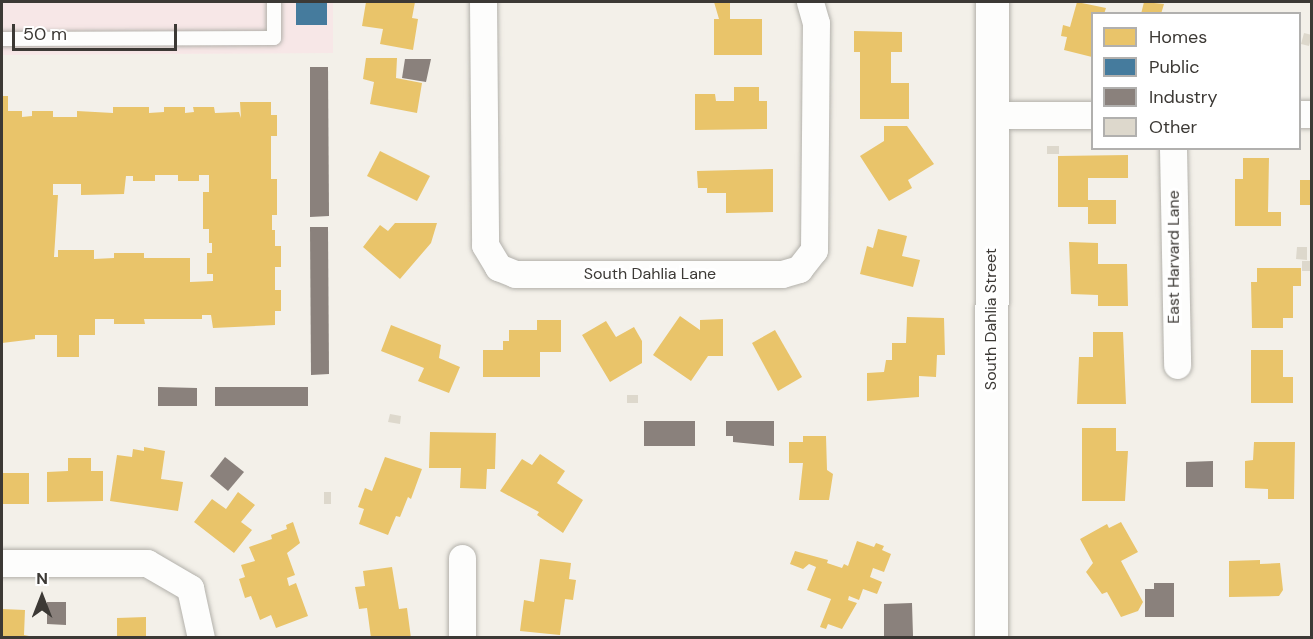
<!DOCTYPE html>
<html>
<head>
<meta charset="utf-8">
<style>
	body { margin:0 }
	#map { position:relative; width:1313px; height:639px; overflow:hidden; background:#f3f0e9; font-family:"DM Sans",sans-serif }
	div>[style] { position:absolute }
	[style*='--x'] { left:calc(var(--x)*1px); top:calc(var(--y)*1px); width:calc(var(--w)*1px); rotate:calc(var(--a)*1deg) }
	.education>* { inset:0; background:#f7e7e7 }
	.homes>* { inset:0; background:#e9c46a }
	.public>* { inset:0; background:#457b9d }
	.industry>* { inset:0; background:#8a817c }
	.building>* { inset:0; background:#ddd8cc }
	.roads { filter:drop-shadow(0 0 2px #b3b1ab) drop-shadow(0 0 2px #b3b1ab) }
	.service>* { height:14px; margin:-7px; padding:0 7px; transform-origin:7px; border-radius:7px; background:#fdfdfc }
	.minor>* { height:27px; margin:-13.5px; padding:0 13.5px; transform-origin:13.5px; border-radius:13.5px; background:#fdfdfc }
	.tertiary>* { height:33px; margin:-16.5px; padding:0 16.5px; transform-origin:16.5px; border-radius:16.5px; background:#fdfdfc }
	span { translate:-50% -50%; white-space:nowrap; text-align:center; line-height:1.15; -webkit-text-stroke:6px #fff; paint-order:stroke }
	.street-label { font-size:16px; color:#3c3935 }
	.frame { position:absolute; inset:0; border:3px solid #3c3935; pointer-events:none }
	.legend { position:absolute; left:1091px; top:12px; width:210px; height:138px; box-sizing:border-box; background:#fff; border:2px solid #b1b0ae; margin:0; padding:8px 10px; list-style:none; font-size:18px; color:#3c3935 }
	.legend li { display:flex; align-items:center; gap:12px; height:30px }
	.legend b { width:30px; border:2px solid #b1b0ae }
	.north { position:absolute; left:12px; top:567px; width:60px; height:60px; -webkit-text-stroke:4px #fff; paint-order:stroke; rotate:0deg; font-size:16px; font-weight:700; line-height:24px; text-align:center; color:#3c3935 }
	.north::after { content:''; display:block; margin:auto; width:21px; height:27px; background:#3c3935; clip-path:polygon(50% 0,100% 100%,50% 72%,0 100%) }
	.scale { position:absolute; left:12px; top:24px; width:165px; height:27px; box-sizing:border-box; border:3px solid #3c3935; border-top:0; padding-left:8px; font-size:18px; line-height:21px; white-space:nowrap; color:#3c3935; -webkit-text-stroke:4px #fff; paint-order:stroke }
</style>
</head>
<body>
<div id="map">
	<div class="education">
		<div style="clip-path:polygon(2px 2px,333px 2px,333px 53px,2px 55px)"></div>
	</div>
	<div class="homes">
		<div style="clip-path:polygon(366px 2px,415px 2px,412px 18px,418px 19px,413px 50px,380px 44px,383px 29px,362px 26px)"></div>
		<div style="clip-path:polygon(714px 2px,730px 2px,730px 19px,762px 19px,762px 55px,714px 55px,714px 19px,719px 19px)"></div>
		<div style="clip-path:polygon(1077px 2px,1106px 8px,1104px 14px,1092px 14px,1092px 57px,1064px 50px,1067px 37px,1061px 36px,1063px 25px,1070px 27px)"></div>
		<div style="clip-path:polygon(1144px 2px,1164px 4px,1161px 14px,1141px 14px)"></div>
		<div style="clip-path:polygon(854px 31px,902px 32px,902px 52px,891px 52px,891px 83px,909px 83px,909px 119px,860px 119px,860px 52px,854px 52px)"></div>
		<div style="clip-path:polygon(366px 58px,397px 58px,396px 78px,422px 83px,417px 113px,370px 104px,374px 82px,363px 79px)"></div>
		<div style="clip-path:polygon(734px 87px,759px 87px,759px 101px,767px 101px,767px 129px,695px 130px,695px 94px,715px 94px,716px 101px,734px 101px)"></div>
		<div style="clip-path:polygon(evenodd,2px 96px,8px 96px,8px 111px,22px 111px,22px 117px,32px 116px,32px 111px,53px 111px,53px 117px,77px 117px,77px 111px,113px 113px,113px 107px,149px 107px,149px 113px,164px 112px,164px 107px,185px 107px,185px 113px,194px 112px,193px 107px,214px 107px,215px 113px,239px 112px,241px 118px,240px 102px,271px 102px,271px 115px,277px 115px,277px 136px,271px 136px,271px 179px,277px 179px,277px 215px,272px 215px,272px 230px,275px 230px,275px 246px,281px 246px,281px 267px,275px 267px,275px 290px,281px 290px,281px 311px,275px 311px,275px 325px,213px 328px,211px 315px,202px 315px,202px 319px,144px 319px,145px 324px,114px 324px,114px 319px,95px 319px,95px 335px,79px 335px,79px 357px,57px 357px,57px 335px,35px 335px,35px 339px,2px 343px,2px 96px,155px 175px,178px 175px,178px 181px,199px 181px,199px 175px,209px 175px,209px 192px,203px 192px,203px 229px,209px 229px,209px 243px,212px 243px,212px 253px,207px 253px,207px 274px,213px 274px,213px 281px,190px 282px,190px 258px,144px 258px,144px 253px,114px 253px,114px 258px,94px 259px,94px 250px,58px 250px,58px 257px,54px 257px,58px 195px,53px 195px,53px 184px,81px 184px,81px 195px,124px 194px,126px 176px,133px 176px,133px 181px,155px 181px,155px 175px)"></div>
		<div style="clip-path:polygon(884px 126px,907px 126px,934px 164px,908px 180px,912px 188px,889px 201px,860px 156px,884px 141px)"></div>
		<div style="clip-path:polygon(380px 151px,430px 176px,417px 201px,367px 176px)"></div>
		<div style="clip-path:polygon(1128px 155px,1128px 178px,1088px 178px,1088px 200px,1116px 200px,1116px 224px,1088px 224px,1088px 207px,1058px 207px,1058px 156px)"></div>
		<div style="clip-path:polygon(1243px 158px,1269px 158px,1268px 212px,1281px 212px,1281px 226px,1235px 226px,1235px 179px,1243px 179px)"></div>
		<div style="clip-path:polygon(773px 169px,773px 212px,726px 213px,726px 193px,707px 193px,707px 188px,698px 188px,697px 171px)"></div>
		<div style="clip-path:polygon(1300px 180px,1312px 180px,1312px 205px,1300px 205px)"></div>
		<div style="clip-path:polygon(395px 223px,437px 223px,431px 243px,400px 279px,363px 247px,380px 225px,388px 231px)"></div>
		<div style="clip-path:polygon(878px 229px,907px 236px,902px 256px,920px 260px,913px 287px,860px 274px,867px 246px,873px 248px)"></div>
		<div style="clip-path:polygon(1069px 242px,1098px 243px,1098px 264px,1127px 264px,1128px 306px,1098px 306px,1098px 295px,1071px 294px)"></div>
		<div style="clip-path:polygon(1257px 268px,1301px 268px,1301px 286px,1293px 286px,1293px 318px,1283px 318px,1283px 328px,1252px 328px,1251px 282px,1257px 282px)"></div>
		<div style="clip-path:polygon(680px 316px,700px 330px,700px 320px,723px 319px,723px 356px,708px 356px,691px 381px,653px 355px)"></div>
		<div style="clip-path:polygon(907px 317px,944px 318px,945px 355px,937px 355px,936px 377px,919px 376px,919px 397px,867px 401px,867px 373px,884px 372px,886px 360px,892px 360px,892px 343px,906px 343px)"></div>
		<div style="clip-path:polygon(537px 320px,561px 320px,561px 352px,540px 352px,540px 377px,483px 377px,483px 350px,503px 350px,503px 341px,509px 341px,509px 330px,537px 330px)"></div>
		<div style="clip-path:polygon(606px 321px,616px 337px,634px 327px,642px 341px,642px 363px,610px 382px,582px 335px)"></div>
		<div style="clip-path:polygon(391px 325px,441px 345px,439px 358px,460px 367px,449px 393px,418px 381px,424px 368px,381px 351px)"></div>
		<div style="clip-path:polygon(775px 330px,802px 377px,778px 391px,752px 343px)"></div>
		<div style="clip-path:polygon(1093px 332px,1123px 332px,1126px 404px,1077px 404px,1079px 357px,1093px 357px)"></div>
		<div style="clip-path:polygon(1251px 350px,1283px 350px,1283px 377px,1293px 377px,1293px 403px,1251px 403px)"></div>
		<div style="clip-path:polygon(1082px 428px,1116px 428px,1116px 451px,1128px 451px,1125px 501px,1082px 501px)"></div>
		<div style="clip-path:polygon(430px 432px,496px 433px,495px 469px,487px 469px,486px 489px,460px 488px,461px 468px,429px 468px)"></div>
		<div style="clip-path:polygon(803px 436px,826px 436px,827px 470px,833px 474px,829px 500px,799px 500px,803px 463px,789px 463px,789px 442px,803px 442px)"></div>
		<div style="clip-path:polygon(1254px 442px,1295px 442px,1294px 499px,1268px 499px,1268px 489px,1245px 488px,1245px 461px,1253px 460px)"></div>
		<div style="clip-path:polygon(144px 447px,165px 451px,161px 479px,183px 482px,178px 511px,110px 501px,117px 455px,132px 457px,133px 449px,144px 451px)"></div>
		<div style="clip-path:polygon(540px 454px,565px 471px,557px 483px,583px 500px,563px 533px,537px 515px,539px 512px,500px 491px,522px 459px,532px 465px)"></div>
		<div style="clip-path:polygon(385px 457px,422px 469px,411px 499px,408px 497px,400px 517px,396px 516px,388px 535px,359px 524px,364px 509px,358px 507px,365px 488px,372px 491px)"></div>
		<div style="clip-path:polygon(68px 458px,91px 458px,91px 471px,103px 471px,103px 501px,47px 502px,47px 472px,68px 471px)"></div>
		<div style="clip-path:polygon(2px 473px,29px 473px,29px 504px,2px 504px)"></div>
		<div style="clip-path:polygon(238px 492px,255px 505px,241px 522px,252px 530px,234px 553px,194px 522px,212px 499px,226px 509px)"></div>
		<div style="clip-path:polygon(293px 522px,300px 543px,287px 553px,295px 575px,287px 578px,289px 586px,296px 583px,308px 616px,276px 628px,271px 615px,260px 620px,251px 596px,245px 598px,239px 579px,245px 577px,241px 565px,255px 561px,249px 547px,272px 539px,271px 535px,287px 529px,286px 525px)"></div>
		<div style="clip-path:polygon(1121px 522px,1138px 552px,1121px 561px,1143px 602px,1138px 611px,1121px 617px,1107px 592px,1102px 594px,1086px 572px,1093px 563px,1080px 539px,1107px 524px,1109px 528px)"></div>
		<div style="clip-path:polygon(857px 541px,874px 547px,876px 543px,884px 546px,882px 550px,891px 554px,884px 572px,873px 568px,870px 577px,882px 582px,877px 594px,863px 589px,859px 600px,849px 596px,848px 600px,857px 603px,842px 629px,828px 624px,826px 629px,820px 627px,831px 599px,807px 590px,816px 567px,809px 564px,803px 569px,790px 564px,795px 551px,828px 560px,827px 563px,842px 568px,844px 564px,848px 566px)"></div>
		<div style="clip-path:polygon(540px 559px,571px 563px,569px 579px,576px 580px,573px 600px,565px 599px,560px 635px,520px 631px,524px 600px,534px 602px)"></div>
		<div style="clip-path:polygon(1260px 560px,1260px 564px,1280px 563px,1283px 590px,1279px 596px,1229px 597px,1229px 561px)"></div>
		<div style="clip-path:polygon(392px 567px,399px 609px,407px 608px,411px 638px,371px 638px,367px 608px,359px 609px,355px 587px,365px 586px,363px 571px)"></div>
		<div style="clip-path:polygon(2px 609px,25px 610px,24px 635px,39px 638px,2px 638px)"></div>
		<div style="clip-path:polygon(146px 617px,146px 638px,117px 638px,117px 618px)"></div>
	</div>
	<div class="public">
		<div style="clip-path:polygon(296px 2px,327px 2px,327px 25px,296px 25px)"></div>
	</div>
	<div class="industry">
		<div style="clip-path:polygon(405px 59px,431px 59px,426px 82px,402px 78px)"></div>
		<div style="clip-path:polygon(310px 67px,328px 67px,329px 216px,310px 217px)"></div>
		<div style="clip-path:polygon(310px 227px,328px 227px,329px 374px,311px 375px)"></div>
		<div style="clip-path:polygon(158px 387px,197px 388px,197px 406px,158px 406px)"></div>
		<div style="clip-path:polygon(215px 387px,308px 387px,308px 406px,215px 406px)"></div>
		<div style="clip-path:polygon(644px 421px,695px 421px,695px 446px,644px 446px)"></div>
		<div style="clip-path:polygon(726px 421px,774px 421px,774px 446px,733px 442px,733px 436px,726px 436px)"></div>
		<div style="clip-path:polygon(225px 457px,244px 472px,228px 491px,210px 476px)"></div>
		<div style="clip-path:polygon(1213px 461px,1213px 487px,1186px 487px,1186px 462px)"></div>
		<div style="clip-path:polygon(1154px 583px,1174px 583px,1174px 617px,1145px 617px,1145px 589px,1154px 589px)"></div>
		<div style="clip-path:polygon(47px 602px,66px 602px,66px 625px,47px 624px)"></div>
		<div style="clip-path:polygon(912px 603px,913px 636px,884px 636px,884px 604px)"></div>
	</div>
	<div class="building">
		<div style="clip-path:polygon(1304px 33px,1312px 35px,1309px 46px,1301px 44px)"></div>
		<div style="clip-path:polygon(1047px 146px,1059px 146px,1059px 154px,1047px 154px)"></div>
		<div style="clip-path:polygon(1297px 247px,1307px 247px,1307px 260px,1296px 259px)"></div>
		<div style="clip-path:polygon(1302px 261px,1312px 261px,1312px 271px,1302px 271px)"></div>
		<div style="clip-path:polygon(627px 395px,638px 395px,638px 403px,627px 403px)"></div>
		<div style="clip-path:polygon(390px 414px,401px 416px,400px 424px,388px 422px)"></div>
		<div style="clip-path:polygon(324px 492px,331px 492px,331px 504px,324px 504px)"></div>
	</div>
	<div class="roads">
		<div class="service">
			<div style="--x:2;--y:39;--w:272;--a:-0.2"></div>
			<div style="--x:274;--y:38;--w:36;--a:-90"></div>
		</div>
		<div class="minor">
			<div style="--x:483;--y:2;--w:243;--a:89.5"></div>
			<div style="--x:485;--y:245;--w:26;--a:59"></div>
			<div style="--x:498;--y:267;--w:18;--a:22"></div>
			<div style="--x:515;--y:274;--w:267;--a:0"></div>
			<div style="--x:782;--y:274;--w:18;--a:-16"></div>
			<div style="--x:799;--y:269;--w:24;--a:-52"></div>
			<div style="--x:814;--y:250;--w:227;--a:-89.5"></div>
			<div style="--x:816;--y:23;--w:22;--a:-106"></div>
			<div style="--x:1300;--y:114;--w:12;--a:0"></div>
			<div style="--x:992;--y:115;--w:100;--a:0"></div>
			<div style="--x:1173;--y:148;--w:217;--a:88.9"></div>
			<div style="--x:462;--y:558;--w:80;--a:90"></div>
			<div style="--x:2;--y:563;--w:145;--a:0"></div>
			<div style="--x:147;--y:563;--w:50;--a:30.2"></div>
			<div style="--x:190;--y:588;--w:51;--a:77.6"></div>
		</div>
		<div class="tertiary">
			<div style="--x:991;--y:638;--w:636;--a:-89.91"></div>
		</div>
	</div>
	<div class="street-label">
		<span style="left:1174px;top:257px;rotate:-90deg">East Harvard Lane</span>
		<span style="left:650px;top:274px">South Dahlia Lane</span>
		<span style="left:991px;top:319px;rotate:-90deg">South Dahlia Street</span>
	</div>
	<div class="frame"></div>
	<ul class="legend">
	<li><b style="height:16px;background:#e9c46a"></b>Homes</li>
	<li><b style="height:16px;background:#457b9d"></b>Public</li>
	<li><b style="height:16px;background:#8a817c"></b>Industry</li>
	<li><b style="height:16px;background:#ddd8cc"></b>Other</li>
	</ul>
	<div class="north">N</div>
	<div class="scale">50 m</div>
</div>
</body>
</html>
